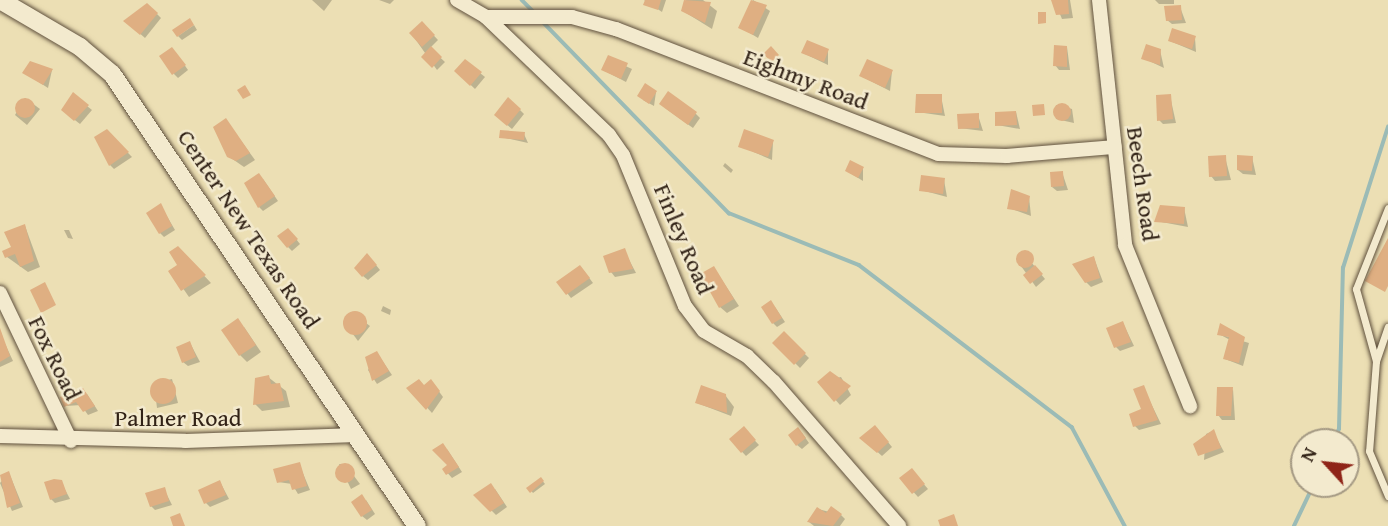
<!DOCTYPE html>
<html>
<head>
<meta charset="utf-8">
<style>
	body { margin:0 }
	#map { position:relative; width:1388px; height:526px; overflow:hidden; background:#ecdfb4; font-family:"Gentium Book Plus",serif }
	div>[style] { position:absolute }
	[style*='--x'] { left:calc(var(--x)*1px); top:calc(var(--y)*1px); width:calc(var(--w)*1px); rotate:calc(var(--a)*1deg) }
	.shadow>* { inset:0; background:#0003 }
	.stream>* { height:3.5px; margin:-1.75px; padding:0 1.75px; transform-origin:1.75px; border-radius:1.75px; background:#9bbbb6 }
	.building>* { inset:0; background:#dfaf82 }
	.round { border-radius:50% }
	.roads { filter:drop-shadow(0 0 2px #60513e) drop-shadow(0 0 2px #60513e) }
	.service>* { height:7px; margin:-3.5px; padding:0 3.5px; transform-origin:3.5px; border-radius:3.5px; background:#f3eace }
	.minor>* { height:14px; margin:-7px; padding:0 7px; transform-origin:7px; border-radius:7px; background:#f3eace }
	.tertiary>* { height:18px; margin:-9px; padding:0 9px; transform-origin:9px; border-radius:9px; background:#f3eace }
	span { translate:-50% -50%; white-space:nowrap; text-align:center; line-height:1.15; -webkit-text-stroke:5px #f3eace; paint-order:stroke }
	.street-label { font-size:24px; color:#312216 }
	.north { position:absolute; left:1290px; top:428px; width:70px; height:70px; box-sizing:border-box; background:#f3eace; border:2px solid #a59a84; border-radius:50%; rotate:297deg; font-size:19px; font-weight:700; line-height:28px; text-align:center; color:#312216 }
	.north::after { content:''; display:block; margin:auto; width:24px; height:32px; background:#8f2418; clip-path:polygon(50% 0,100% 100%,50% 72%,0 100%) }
</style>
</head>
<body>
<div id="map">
	<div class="shadow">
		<div style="clip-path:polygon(312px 0,332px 0,324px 11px)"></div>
		<div style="clip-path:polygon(379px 0,394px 0,390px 4px)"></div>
		<div style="clip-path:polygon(644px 0,666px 0,662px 12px)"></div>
		<div style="clip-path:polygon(686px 0,703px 0,717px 11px,712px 29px,683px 11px)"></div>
		<div style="clip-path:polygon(753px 0,770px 11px,758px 38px,740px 27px)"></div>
		<div style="clip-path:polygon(1054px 0,1070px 0,1073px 18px,1062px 19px)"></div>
		<div style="clip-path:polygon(1155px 0,1174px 0,1174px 4px,1159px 4px)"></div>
		<div style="clip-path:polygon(1180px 7px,1186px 23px,1172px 24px,1167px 20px)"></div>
		<div style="clip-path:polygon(157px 14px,161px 18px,145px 38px,130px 25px)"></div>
		<div style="clip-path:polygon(422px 23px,438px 40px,430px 48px,445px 62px,437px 70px,411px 33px)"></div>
		<div style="clip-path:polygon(194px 25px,197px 30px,182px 40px,178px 36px)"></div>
		<div style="clip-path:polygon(1195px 38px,1196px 52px,1170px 41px)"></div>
		<div style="clip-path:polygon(1067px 47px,1070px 70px,1059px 70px,1055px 65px)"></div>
		<div style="clip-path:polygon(828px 50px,828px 65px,803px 53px)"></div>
		<div style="clip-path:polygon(1160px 50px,1164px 68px,1143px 58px)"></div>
		<div style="clip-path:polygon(176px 53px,188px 70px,178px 78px,174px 74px)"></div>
		<div style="clip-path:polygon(608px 58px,632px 69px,626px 82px,603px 70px)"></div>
		<div style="clip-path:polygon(465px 61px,485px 77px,475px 89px,456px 71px)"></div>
		<div style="clip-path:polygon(52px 70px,48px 88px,25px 73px)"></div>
		<div style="clip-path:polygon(892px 71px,890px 91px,861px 76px)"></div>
		<div style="clip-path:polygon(656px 92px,654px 106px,643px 100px)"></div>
		<div style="clip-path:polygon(941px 96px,945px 116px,917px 112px)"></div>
		<div style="clip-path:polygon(1170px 96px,1176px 123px,1163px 124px,1159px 120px)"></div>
		<div style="clip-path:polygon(25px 98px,40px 109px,27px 125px,15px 115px)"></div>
		<div style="clip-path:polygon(1056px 105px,1072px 109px,1074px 123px,1056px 119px)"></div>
		<div style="clip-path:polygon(87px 106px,92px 110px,80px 124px,67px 114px)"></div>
		<div style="clip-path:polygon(665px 108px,696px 114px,700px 118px,693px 128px)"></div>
		<div style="clip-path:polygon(520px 110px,524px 114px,512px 129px,500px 119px)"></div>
		<div style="clip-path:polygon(1016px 112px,1020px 129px,997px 125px)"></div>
		<div style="clip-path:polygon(978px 115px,983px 131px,959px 128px)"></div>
		<div style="clip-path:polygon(226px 120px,255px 160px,244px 167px,228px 156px)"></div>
		<div style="clip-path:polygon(107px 131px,132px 157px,114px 169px,110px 165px)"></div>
		<div style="clip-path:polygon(524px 134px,528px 143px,501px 137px)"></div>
		<div style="clip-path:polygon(773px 142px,772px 160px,740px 146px)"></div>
		<div style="clip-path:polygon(1225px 157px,1231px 180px,1215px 181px,1211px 176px)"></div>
		<div style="clip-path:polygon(1252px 157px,1256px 175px,1243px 174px,1238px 170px)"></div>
		<div style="clip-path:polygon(725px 163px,733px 170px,731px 173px,723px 166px)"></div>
		<div style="clip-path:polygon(863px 169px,863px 181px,847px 171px)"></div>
		<div style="clip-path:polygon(1062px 172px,1068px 190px,1057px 191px,1052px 187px)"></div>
		<div style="clip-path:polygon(263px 179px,278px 201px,263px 211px,259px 207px)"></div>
		<div style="clip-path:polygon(944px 180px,947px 197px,921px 190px)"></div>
		<div style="clip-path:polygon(1029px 197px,1031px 216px,1009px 208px)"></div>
		<div style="clip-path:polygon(161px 206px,175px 230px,164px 237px,160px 233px)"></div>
		<div style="clip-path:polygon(1184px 208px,1188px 227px,1156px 221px)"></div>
		<div style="clip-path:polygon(25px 226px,40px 267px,28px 272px,7px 257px)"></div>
		<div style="clip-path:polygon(64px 230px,69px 230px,73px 239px,68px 238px)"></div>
		<div style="clip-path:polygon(292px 234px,300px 244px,292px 251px,288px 247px)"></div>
		<div style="clip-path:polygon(178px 248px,211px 283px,189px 297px,171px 271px,180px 265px)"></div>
		<div style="clip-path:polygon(624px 250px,636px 273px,615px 277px,611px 272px)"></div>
		<div style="clip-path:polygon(1022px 251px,1045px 279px,1036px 287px,1016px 259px)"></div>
		<div style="clip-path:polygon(1094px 258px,1103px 282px,1091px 287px,1086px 282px)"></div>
		<div style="clip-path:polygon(371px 259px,380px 270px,368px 280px,363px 276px)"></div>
		<div style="clip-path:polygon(714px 268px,739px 306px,727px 313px,720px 307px)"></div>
		<div style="clip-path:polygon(584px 271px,593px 283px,571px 298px,559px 283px)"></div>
		<div style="clip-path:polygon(383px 306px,391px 310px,390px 315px,381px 311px)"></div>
		<div style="clip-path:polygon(775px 307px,785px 322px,777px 327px,773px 323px)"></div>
		<div style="clip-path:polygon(351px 312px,370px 326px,358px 341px,344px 322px)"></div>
		<div style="clip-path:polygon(1123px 323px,1134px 346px,1120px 351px,1116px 347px)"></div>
		<div style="clip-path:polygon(244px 327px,261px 352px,247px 362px,240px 355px)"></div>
		<div style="clip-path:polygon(0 333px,13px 361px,0 367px)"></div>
		<div style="clip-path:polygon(784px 334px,809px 358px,800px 368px,775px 343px)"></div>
		<div style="clip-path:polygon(1219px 334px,1249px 343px,1243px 366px,1225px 359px,1230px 340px)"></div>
		<div style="clip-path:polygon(190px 343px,200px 362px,188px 366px,183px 362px)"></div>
		<div style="clip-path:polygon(377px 353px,392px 375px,377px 384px,368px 370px)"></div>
		<div style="clip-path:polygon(268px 377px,286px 391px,290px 407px,262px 411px,255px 404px)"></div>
		<div style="clip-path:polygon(841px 377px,851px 395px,840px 405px,820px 382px)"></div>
		<div style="clip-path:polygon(172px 379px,178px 403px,157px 408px,154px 383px)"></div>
		<div style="clip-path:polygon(424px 386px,435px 386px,443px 397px,432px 413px,409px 388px)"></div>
		<div style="clip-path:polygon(1143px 387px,1161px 424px,1139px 430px,1135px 426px,1144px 410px)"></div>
		<div style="clip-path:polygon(1233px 389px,1235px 420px,1222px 420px,1218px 415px)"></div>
		<div style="clip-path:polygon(87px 394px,98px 411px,88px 415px,81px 405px,66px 406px)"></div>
		<div style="clip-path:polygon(725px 395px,734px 407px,731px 416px,697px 403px)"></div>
		<div style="clip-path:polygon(744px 429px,759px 445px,746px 456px,731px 440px)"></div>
		<div style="clip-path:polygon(879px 431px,892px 447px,882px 456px,862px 438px)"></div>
		<div style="clip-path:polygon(1213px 431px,1224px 452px,1204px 460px,1206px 434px)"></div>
		<div style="clip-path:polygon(802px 433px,809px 443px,802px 449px,797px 445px)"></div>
		<div style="clip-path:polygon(447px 449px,462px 472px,452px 478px,444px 469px,450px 466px)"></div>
		<div style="clip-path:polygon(299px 464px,310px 490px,298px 494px,292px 484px,278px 482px)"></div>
		<div style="clip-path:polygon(339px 464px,345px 464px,360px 484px,351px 489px)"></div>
		<div style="clip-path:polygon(9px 473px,23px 507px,12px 511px,0 483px)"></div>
		<div style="clip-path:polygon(916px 475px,928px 489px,918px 497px,902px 479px)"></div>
		<div style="clip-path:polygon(541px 479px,545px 484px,533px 493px,529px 488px)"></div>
		<div style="clip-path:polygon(61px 482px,70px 499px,55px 503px,51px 499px)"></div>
		<div style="clip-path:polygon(220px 482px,229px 499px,210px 507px,206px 503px)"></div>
		<div style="clip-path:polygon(164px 489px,172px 505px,155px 510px,151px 506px)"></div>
		<div style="clip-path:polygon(495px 489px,507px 507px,496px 515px,476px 495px)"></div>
		<div style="clip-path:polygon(366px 500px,375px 514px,367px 520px,362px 516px)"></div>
		<div style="clip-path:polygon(818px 509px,841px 515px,845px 519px,840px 526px,814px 526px,809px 522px)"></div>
	</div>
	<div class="stream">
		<div style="--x:522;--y:0;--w:16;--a:45"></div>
		<div style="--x:543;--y:22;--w:267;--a:45.8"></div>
		<div style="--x:729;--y:213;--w:140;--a:21.8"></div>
		<div style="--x:859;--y:265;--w:268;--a:37.3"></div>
		<div style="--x:1072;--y:427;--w:112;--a:61.8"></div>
		<div style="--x:1333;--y:442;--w:14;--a:-65"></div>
		<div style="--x:1339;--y:429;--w:161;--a:-88.6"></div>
		<div style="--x:1343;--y:268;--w:148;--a:-72.3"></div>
		<div style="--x:1294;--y:526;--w:47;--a:-64.5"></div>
	</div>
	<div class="building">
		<div style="clip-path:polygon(645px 0,661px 0,658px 10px,643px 5px)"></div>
		<div style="clip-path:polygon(684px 0,711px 2px,705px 23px,681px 11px)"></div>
		<div style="clip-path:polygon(751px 0,767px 5px,753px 35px,738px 28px)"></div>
		<div style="clip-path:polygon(1051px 0,1068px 0,1069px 14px,1056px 15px)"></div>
		<div style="clip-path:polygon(147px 3px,158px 13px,140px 35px,123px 21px)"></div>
		<div style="clip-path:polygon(1181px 5px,1182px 20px,1166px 21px,1164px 6px)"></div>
		<div style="clip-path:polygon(1038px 12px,1046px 12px,1046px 23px,1038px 24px)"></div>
		<div style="clip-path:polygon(190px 18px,194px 25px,177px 37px,172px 30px)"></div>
		<div style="clip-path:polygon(422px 21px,435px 35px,422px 47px,409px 33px)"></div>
		<div style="clip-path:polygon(1172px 28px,1196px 36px,1192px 49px,1168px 41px)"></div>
		<div style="clip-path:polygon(807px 40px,829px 49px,824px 62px,801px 53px)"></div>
		<div style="clip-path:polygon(1146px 44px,1161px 49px,1160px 65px,1141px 59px)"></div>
		<div style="clip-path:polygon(1054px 45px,1067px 46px,1067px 67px,1053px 66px)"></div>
		<div style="clip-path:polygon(431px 46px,442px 57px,432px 68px,421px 57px)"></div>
		<div style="clip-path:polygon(771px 46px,779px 55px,772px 62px,763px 54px)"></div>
		<div style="clip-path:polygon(172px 47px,186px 65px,172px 75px,159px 56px)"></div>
		<div style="clip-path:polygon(608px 55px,628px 63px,621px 79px,601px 70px)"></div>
		<div style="clip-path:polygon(465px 59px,482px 72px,470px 86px,454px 71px)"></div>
		<div style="clip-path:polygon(867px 59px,893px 70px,885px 88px,859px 76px)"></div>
		<div style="clip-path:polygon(30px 61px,53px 69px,43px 85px,22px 73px)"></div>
		<div style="clip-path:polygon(645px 83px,657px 91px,649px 104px,637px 96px)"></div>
		<div style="clip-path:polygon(245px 85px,251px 95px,243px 99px,237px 90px)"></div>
		<div style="clip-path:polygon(668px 91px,697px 112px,688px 125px,659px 104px)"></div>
		<div style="clip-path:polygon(73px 92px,89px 105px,74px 121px,61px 110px)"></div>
		<div style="clip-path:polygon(916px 94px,942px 94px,942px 113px,915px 113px)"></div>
		<div style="clip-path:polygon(1171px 94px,1173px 119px,1157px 121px,1156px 95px)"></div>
		<div style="clip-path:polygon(508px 97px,521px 109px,507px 126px,494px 115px)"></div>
		<div class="round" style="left:15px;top:98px;width:20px;height:20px"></div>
		<div class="round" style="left:1053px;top:103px;width:18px;height:18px"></div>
		<div style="clip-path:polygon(1044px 104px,1045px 115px,1033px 116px,1032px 105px)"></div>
		<div style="clip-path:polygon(1016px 111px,1017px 125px,995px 126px,995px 112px)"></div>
		<div style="clip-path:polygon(979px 113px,979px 128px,958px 129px,957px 114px)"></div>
		<div style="clip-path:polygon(226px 118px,250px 153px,236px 161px,227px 157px,213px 127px)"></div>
		<div style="clip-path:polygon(107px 129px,129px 152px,109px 166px,94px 137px)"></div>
		<div style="clip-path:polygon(744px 129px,774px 140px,768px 157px,738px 147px)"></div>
		<div style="clip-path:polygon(500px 130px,525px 132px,524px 140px,499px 138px)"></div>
		<div style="clip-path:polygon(1226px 155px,1227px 176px,1209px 177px,1208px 156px)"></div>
		<div style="clip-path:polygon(1237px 155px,1253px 156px,1252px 171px,1237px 170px)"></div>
		<div style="clip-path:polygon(850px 160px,864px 167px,858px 178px,845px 171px)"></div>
		<div style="clip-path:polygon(1063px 171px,1064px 186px,1051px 187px,1050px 172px)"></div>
		<div style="clip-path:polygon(259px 173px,275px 196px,258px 208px,244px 183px)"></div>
		<div style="clip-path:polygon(921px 175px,945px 178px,943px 194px,919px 191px)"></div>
		<div style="clip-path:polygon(1011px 189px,1030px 196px,1027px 212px,1007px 209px)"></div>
		<div style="clip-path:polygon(161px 203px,172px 226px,159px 234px,146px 213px)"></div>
		<div style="clip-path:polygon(1160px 205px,1185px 207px,1184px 224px,1154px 222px)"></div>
		<div style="clip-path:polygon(25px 224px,34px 261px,20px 267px,15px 254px,5px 258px,2px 251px,11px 247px,4px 232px)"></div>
		<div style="clip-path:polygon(288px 228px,298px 239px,287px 248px,277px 236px)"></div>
		<div style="clip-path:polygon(1388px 238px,1388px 286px,1385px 292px,1365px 281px)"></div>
		<div style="clip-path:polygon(178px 246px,206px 275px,181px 291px,168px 271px,177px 265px,169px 252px)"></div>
		<div style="clip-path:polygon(625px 248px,633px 269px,609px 273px,603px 256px)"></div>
		<div class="round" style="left:1016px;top:250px;width:18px;height:18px"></div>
		<div style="clip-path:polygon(367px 253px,377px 265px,362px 277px,354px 268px)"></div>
		<div style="clip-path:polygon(1094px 256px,1100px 278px,1085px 283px,1072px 264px)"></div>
		<div style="clip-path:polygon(580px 265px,590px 278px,566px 295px,556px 282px)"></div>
		<div style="clip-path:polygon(1035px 265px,1043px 274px,1030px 284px,1023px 275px)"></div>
		<div style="clip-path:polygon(714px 266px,734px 299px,719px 308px,700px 274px)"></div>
		<div style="clip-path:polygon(45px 282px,56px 305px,41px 313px,30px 290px)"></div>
		<div style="clip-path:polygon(771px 300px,782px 318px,772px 324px,761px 307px)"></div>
		<div class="round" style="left:343px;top:311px;width:24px;height:24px"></div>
		<div style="clip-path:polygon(238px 318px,256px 345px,239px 356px,221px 330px)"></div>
		<div style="clip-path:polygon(1123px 321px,1131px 342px,1114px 348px,1106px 328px)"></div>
		<div style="clip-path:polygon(1220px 323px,1245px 337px,1239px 363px,1223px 359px,1229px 337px,1217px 335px)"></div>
		<div style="clip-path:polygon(0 328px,10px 356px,0 362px)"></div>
		<div style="clip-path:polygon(784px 331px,806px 353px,794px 365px,772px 343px)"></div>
		<div style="clip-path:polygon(190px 341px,196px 357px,182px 363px,176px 347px)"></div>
		<div style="clip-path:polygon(377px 351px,389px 371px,372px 381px,365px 357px)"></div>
		<div style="clip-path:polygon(830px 371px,851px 386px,834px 402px,817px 382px)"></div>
		<div style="clip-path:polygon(269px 375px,271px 384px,280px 383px,284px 401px,253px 405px,255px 378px)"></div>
		<div class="round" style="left:150px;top:378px;width:26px;height:26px"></div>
		<div style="clip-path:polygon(419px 379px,424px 385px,431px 379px,440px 391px,426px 410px,406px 388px)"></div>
		<div style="clip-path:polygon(701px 385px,726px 394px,727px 413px,695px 403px)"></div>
		<div style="clip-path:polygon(1144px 385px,1158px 420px,1133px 427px,1129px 414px,1141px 409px,1133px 389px)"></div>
		<div style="clip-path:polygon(1217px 387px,1233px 387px,1231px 416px,1216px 416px)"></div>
		<div style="clip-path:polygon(83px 388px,95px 406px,83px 412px,76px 402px,64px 407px,60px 397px)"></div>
		<div style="clip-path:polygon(875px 425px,889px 442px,877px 453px,859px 438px)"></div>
		<div style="clip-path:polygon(744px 426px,756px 440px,741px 453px,729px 439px)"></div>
		<div style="clip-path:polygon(798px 427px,806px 438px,796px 446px,788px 435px)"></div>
		<div style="clip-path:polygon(1214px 429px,1221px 448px,1198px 456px,1193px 444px)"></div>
		<div style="clip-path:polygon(443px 443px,459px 467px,446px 475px,442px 469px,447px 465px,432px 450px)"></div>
		<div style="clip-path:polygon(300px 462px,307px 486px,292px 490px,289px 480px,277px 483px,273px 469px)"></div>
		<div class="round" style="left:335px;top:463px;width:20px;height:20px"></div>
		<div style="clip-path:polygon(912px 468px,925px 484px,912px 494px,899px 478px)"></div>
		<div style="clip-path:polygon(9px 471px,20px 503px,7px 508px,0 475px)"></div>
		<div style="clip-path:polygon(541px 477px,544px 481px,530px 493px,526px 488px)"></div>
		<div style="clip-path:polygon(54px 479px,62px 480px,67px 494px,50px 500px,44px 482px)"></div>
		<div style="clip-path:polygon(220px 480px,226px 495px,204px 504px,198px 490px)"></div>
		<div style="clip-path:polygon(491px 483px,504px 503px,490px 512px,473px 495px)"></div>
		<div style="clip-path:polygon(165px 487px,169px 501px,150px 507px,145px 493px)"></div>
		<div style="clip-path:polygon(362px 494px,372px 510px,361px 517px,351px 502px)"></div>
		<div style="clip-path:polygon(831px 506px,842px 514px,833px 526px,807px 522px,817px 507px,826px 513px)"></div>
		<div style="clip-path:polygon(180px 513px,185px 526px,173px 526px,170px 517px)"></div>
		<div style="clip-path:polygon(954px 514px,958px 526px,940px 526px,938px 520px)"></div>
	</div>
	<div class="roads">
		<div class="service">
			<div style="--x:1388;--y:208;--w:87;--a:111.6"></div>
			<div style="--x:1356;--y:289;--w:75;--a:74.5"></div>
			<div style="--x:1376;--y:361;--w:90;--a:94.4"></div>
			<div style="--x:1369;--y:451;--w:49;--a:67.1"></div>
			<div style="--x:1376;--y:361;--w:36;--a:-71"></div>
		</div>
		<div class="minor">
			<div style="--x:457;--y:0;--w:34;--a:30"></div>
			<div style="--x:486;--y:17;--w:170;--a:43.8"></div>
			<div style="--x:609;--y:135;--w:24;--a:55"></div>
			<div style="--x:623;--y:155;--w:163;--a:67.7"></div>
			<div style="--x:685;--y:306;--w:31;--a:53"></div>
			<div style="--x:704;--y:331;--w:50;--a:30.2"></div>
			<div style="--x:747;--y:356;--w:37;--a:44"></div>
			<div style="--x:774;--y:382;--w:191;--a:49"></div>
			<div style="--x:1099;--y:0;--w:246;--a:83.9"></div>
			<div style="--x:1125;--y:245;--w:174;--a:68"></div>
			<div style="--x:486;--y:17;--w:86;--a:0"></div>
			<div style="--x:572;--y:17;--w:46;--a:15.3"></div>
			<div style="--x:616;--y:29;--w:345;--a:21.2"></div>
			<div style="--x:938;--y:154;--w:69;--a:1.7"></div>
			<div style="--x:1007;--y:156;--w:108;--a:-4.8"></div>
			<div style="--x:0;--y:293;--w:164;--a:64.4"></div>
			<div style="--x:0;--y:436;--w:185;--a:1.5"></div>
			<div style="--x:185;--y:441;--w:172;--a:-2"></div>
		</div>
		<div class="tertiary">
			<div style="--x:0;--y:0;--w:93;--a:30.4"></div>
			<div style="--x:80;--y:47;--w:42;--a:40.2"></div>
			<div style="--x:112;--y:74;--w:545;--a:55.99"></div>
		</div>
	</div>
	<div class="street-label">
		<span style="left:806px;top:79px;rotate:21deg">Eighmy Road</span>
		<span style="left:1143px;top:184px;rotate:82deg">Beech Road</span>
		<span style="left:249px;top:229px;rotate:56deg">Center New Texas Road</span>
		<span style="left:684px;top:239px;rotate:67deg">Finley Road</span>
		<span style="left:55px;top:358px;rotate:64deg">Fox Road</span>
		<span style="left:178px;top:418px">Palmer Road</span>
	</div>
	<div class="north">N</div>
</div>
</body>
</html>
